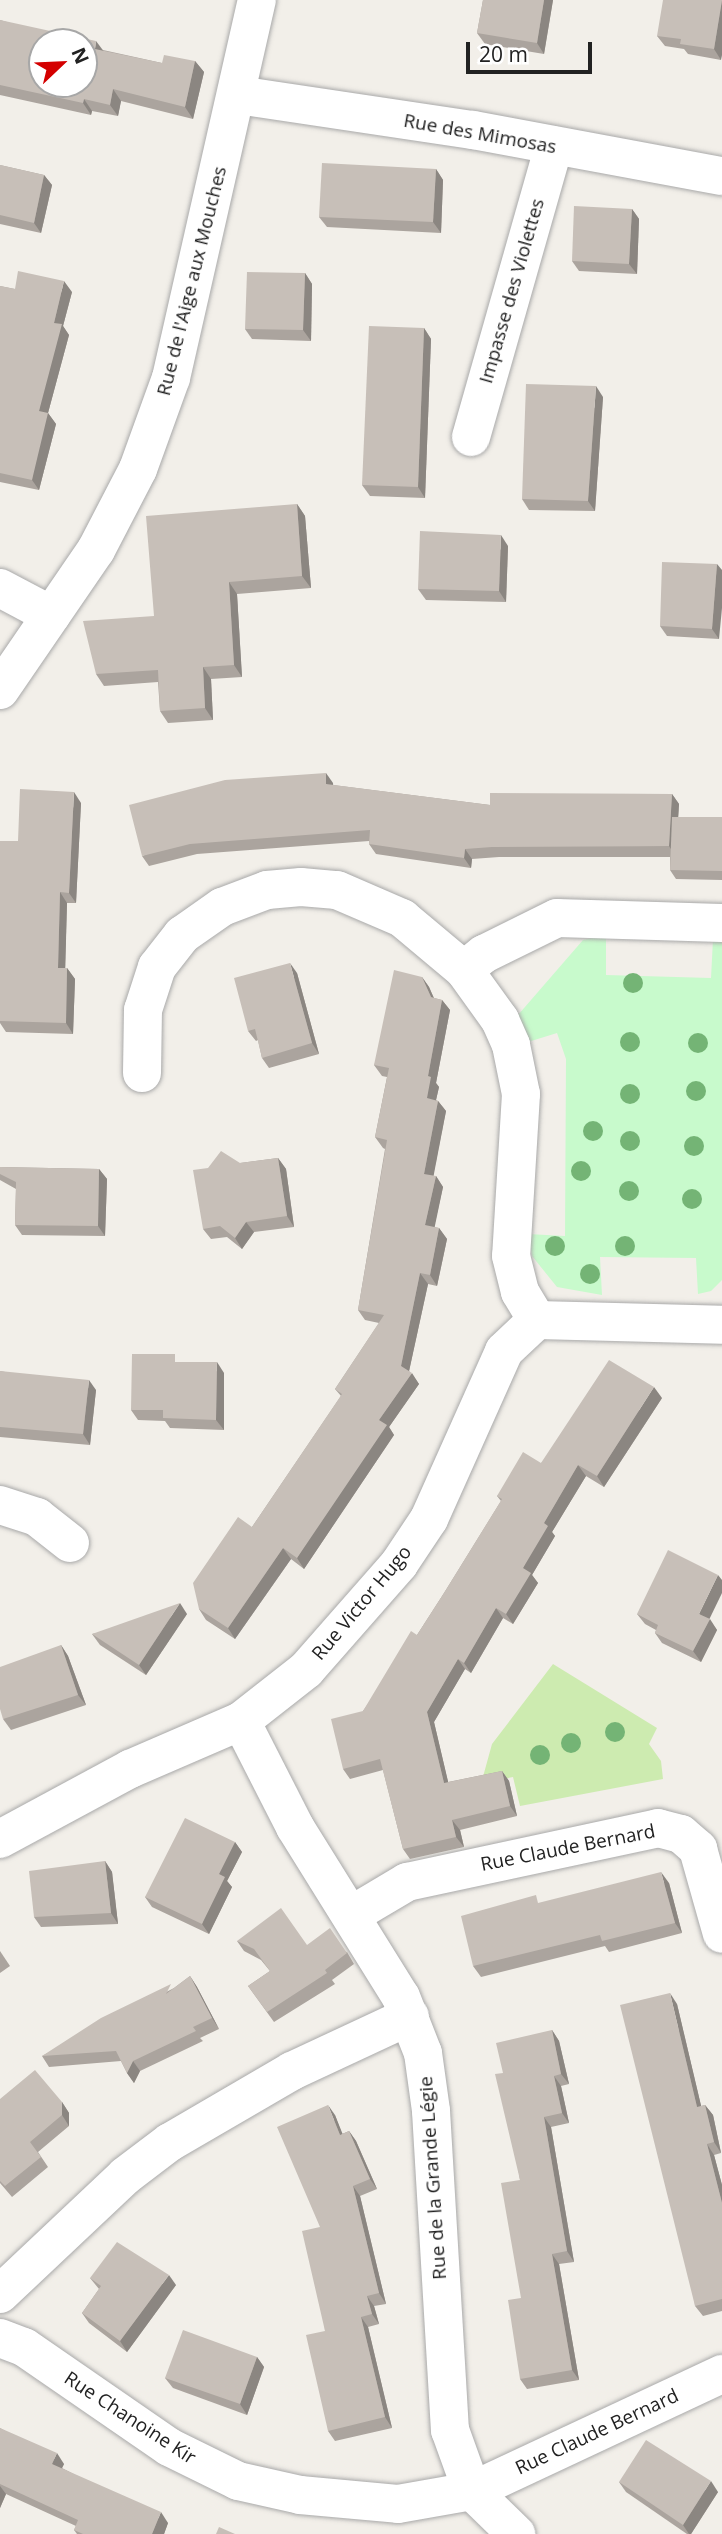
<!DOCTYPE html>
<html>
<head>
<meta charset="utf-8">
<style>
	body { margin:0 }
	#map { position:relative; width:722px; height:2534px; overflow:hidden; background:#f2efe9; font-family:"Open Sans",sans-serif }
	div>[style] { position:absolute }
	[style*='--x'] { left:calc(var(--x)*1px); top:calc(var(--y)*1px); width:calc(var(--w)*1px); rotate:calc(var(--a)*1deg) }
	.grass>* { inset:0; background:#cdebb0 }
	.park>* { inset:0; background:#c8facc }
	.roads { filter:drop-shadow(0 0 2px #a9a9a9) drop-shadow(0 0 2px #a9a9a9) }
	.minor>* { height:38px; margin:-19px; padding:0 19px; transform-origin:19px; border-radius:19px; background:#fff }
	.trees>* { width:20px; height:20px; margin:-10px; border-radius:50%; background:#74b475 }
	.wall>* { inset:0; background:#aba49e }
	.shaded-wall>* { inset:0; background:#8b8681 }
	.building>* { inset:0; background:#c7bfb8 }
	span { translate:-50% -50%; white-space:nowrap; text-align:center; line-height:1.15; -webkit-text-stroke:7px #fff; paint-order:stroke }
	.street-label { font-size:19px; color:#222 }
	.north { position:absolute; left:28px; top:28px; width:70px; height:70px; box-sizing:border-box; background:#fff; border:2px solid #a7a7a7; border-radius:50%; rotate:67deg; font-size:19px; font-weight:700; line-height:28px; text-align:center; color:#222 }
	.north::after { content:''; display:block; margin:auto; width:24px; height:32px; background:#d40000; clip-path:polygon(50% 0,100% 100%,50% 72%,0 100%) }
	.scale { position:absolute; left:466px; top:42px; width:126px; height:32px; box-sizing:border-box; border:4px solid #222; border-top:0; padding-left:9px; font-size:21px; line-height:24px; white-space:nowrap; color:#222; -webkit-text-stroke:5px #fff; paint-order:stroke }
</style>
</head>
<body>
<div id="map">
	<div class="grass">
		<div style="clip-path:polygon(553px 1664px,657px 1728px,649px 1744px,661px 1761px,663px 1779px,520px 1806px,513px 1777px,481px 1784px,492px 1744px)"></div>
	</div>
	<div class="park">
		<div style="clip-path:polygon(606px 935px,606px 975px,711px 978px,713px 939px,722px 942px,722px 1280px,711px 1291px,698px 1294px,696px 1258px,600px 1257px,602px 1295px,557px 1287px,532px 1256px,528px 1234px,565px 1236px,566px 1059px,557px 1033px,528px 1042px,518px 1015px,583px 940px)"></div>
	</div>
	<div class="roads">
		<div class="minor">
			<div style="--x:238;--y:95;--w:238;--a:8.5"></div>
			<div style="--x:473;--y:130;--w:253;--a:10.5"></div>
			<div style="--x:471;--y:437;--w:303;--a:-74.1"></div>
			<div style="--x:0;--y:588;--w:58;--a:27.9"></div>
			<div style="--x:0;--y:690;--w:170;--a:-55.6"></div>
			<div style="--x:96;--y:550;--w:91;--a:-62.6"></div>
			<div style="--x:138;--y:469;--w:97;--a:-70.1"></div>
			<div style="--x:171;--y:378;--w:388;--a:-77.2"></div>
			<div style="--x:464;--y:970;--w:26;--a:-39"></div>
			<div style="--x:484;--y:954;--w:81;--a:-26.3"></div>
			<div style="--x:557;--y:918;--w:165;--a:1.7"></div>
			<div style="--x:142;--y:1073;--w:63;--a:-89.1"></div>
			<div style="--x:143;--y:1010;--w:45;--a:-72"></div>
			<div style="--x:157;--y:967;--w:41;--a:-52"></div>
			<div style="--x:182;--y:935;--w:49;--a:-35"></div>
			<div style="--x:222;--y:907;--w:48;--a:-20.7"></div>
			<div style="--x:267;--y:890;--w:34;--a:-5"></div>
			<div style="--x:301;--y:887;--w:36;--a:5"></div>
			<div style="--x:337;--y:890;--w:71;--a:23.3"></div>
			<div style="--x:402;--y:918;--w:81;--a:40"></div>
			<div style="--x:464;--y:970;--w:62;--a:54.2"></div>
			<div style="--x:500;--y:1020;--w:27;--a:66"></div>
			<div style="--x:511;--y:1045;--w:50;--a:78.5"></div>
			<div style="--x:521;--y:1094;--w:162;--a:93.5"></div>
			<div style="--x:511;--y:1256;--w:37;--a:76"></div>
			<div style="--x:520;--y:1292;--w:33;--a:59"></div>
			<div style="--x:0;--y:1505;--w:39;--a:18"></div>
			<div style="--x:37;--y:1517;--w:42;--a:38.2"></div>
			<div style="--x:241;--y:1721;--w:119;--a:63"></div>
			<div style="--x:295;--y:1827;--w:200;--a:58.1"></div>
			<div style="--x:401;--y:1997;--w:60;--a:68.6"></div>
			<div style="--x:423;--y:2053;--w:59;--a:82.1"></div>
			<div style="--x:431;--y:2111;--w:320;--a:86.6"></div>
			<div style="--x:450;--y:2430;--w:65;--a:70.2"></div>
			<div style="--x:472;--y:2491;--w:62;--a:44.3"></div>
			<div style="--x:0;--y:1839;--w:148;--a:-28.3"></div>
			<div style="--x:130;--y:1769;--w:121;--a:-23.4"></div>
			<div style="--x:241;--y:1721;--w:83;--a:-38.1"></div>
			<div style="--x:306;--y:1670;--w:141;--a:-48.7"></div>
			<div style="--x:399;--y:1564;--w:54;--a:-56.3"></div>
			<div style="--x:429;--y:1519;--w:184;--a:-65.9"></div>
			<div style="--x:504;--y:1351;--w:45;--a:-43.2"></div>
			<div style="--x:537;--y:1320;--w:185;--a:1.5"></div>
			<div style="--x:353;--y:1914;--w:63;--a:-30.7"></div>
			<div style="--x:407;--y:1882;--w:257;--a:-12.1"></div>
			<div style="--x:658;--y:1828;--w:24;--a:15"></div>
			<div style="--x:681;--y:1834;--w:23;--a:41"></div>
			<div style="--x:698;--y:1849;--w:88;--a:74.2"></div>
			<div style="--x:0;--y:2294;--w:172;--a:-43.3"></div>
			<div style="--x:125;--y:2176;--w:56;--a:-37.1"></div>
			<div style="--x:170;--y:2142;--w:141;--a:-30.2"></div>
			<div style="--x:292;--y:2071;--w:130;--a:-25"></div>
			<div style="--x:0;--y:2338;--w:26;--a:21"></div>
			<div style="--x:24;--y:2347;--w:176;--a:34.6"></div>
			<div style="--x:169;--y:2447;--w:77;--a:26.2"></div>
			<div style="--x:238;--y:2481;--w:64;--a:12.7"></div>
			<div style="--x:300;--y:2495;--w:98;--a:5.2"></div>
			<div style="--x:398;--y:2504;--w:75;--a:-10"></div>
			<div style="--x:472;--y:2491;--w:276;--a:-25.1"></div>
		</div>
	</div>
	<div class="trees">
		<div style="left:633px;top:983px"></div>
		<div style="left:630px;top:1042px"></div>
		<div style="left:698px;top:1043px"></div>
		<div style="left:696px;top:1091px"></div>
		<div style="left:630px;top:1094px"></div>
		<div style="left:593px;top:1131px"></div>
		<div style="left:630px;top:1141px"></div>
		<div style="left:694px;top:1146px"></div>
		<div style="left:581px;top:1171px"></div>
		<div style="left:629px;top:1191px"></div>
		<div style="left:692px;top:1199px"></div>
		<div style="left:555px;top:1246px"></div>
		<div style="left:625px;top:1246px"></div>
		<div style="left:590px;top:1274px"></div>
		<div style="left:615px;top:1732px"></div>
		<div style="left:571px;top:1743px"></div>
		<div style="left:540px;top:1755px"></div>
	</div>
	<div class="wall">
		<div style="clip-path:polygon(483px 0,553px 0,544px 54px,485px 44px,477px 33px)"></div>
		<div style="clip-path:polygon(722px 0,721px 60px,688px 54px,684px 49px,665px 46px,657px 36px)"></div>
		<div style="clip-path:polygon(0 20px,103px 50px,162px 63px,195px 61px,204px 72px,193px 119px,121px 101px,118px 116px,92px 111px,91px 115px,0 95px)"></div>
		<div style="clip-path:polygon(0 165px,44px 175px,52px 185px,41px 233px,0 224px)"></div>
		<div style="clip-path:polygon(436px 169px,443px 180px,441px 233px,327px 227px,319px 217px)"></div>
		<div style="clip-path:polygon(632px 209px,639px 219px,637px 274px,579px 271px,572px 261px)"></div>
		<div style="clip-path:polygon(305px 273px,312px 284px,311px 341px,252px 339px,245px 329px)"></div>
		<div style="clip-path:polygon(0 286px,15px 289px,72px 292px,63px 326px,69px 335px,48px 413px,56px 424px,39px 490px,0 482px)"></div>
		<div style="clip-path:polygon(424px 328px,431px 339px,425px 498px,370px 496px,362px 485px)"></div>
		<div style="clip-path:polygon(603px 397px,595px 511px,529px 510px,522px 499px)"></div>
		<div style="clip-path:polygon(297px 504px,305px 516px,311px 588px,237px 594px,242px 677px,211px 679px,213px 720px,168px 723px,160px 711px,158px 682px,104px 686px,96px 674px,154px 616px)"></div>
		<div style="clip-path:polygon(508px 546px,506px 602px,426px 600px,418px 589px)"></div>
		<div style="clip-path:polygon(717px 564px,719px 639px,667px 636px,660px 626px)"></div>
		<div style="clip-path:polygon(333px 783px,333px 785px,490px 805px,672px 794px,679px 804px,678px 817px,722px 817px,722px 880px,676px 879px,670px 870px,670px 857px,499px 857px,472px 859px,471px 868px,376px 854px,369px 844px,369px 841px,197px 854px,149px 866px,142px 856px)"></div>
		<div style="clip-path:polygon(81px 803px,76px 903px,67px 903px,65px 968px,67px 968px,75px 979px,73px 1034px,6px 1032px,0 1023px,0 841px,18px 841px)"></div>
		<div style="clip-path:polygon(297px 973px,319px 1054px,269px 1068px,262px 1058px,258px 1040px,256px 1041px,248px 1031px)"></div>
		<div style="clip-path:polygon(422px 977px,429px 987px,434px 998px,442px 1000px,450px 1010px,436px 1083px,439px 1087px,436px 1100px,438px 1101px,446px 1111px,433px 1176px,436px 1176px,443px 1187px,434px 1227px,439px 1228px,447px 1239px,437px 1286px,428px 1284px,409px 1371px,419px 1384px,389px 1427px,394px 1435px,304px 1569px,291px 1559px,235px 1639px,206px 1620px,199px 1609px,252px 1527px,341px 1396px,335px 1389px,379px 1323px,365px 1320px,358px 1310px,385px 1149px,383px 1148px,375px 1137px,387px 1077px,382px 1076px,374px 1065px)"></div>
		<div style="clip-path:polygon(278px 1158px,286px 1169px,294px 1227px,254px 1232px,242px 1249px,227px 1237px,211px 1239px,203px 1229px,240px 1163px)"></div>
		<div style="clip-path:polygon(0 1167px,99px 1169px,107px 1179px,105px 1236px,22px 1235px,15px 1225px,16px 1189px,0 1180px)"></div>
		<div style="clip-path:polygon(180px 1362px,224px 1373px,224px 1430px,170px 1428px,165px 1421px,138px 1420px,131px 1410px)"></div>
		<div style="clip-path:polygon(0 1371px,96px 1390px,90px 1445px,0 1437px)"></div>
		<div style="clip-path:polygon(662px 1398px,604px 1487px,586px 1476px,552px 1532px,555px 1536px,532px 1575px,538px 1583px,513px 1624px,503px 1618px,471px 1673px,465px 1669px,434px 1722px,448px 1782px,502px 1771px,509px 1781px,517px 1816px,460px 1830px,464px 1847px,410px 1859px,403px 1849px,383px 1770px,350px 1779px,343px 1769px,363px 1711px,417px 1635px,444px 1593px,501px 1501px,497px 1496px,541px 1463px)"></div>
		<div style="clip-path:polygon(187px 1614px,146px 1675px,100px 1645px,92px 1634px)"></div>
		<div style="clip-path:polygon(637px 1614px,709px 1619px,717px 1630px,701px 1662px,662px 1643px,655px 1633px,656px 1630px,645px 1624px)"></div>
		<div style="clip-path:polygon(61px 1645px,68px 1656px,86px 1705px,11px 1730px,3px 1719px)"></div>
		<div style="clip-path:polygon(235px 1842px,242px 1852px,227px 1881px,232px 1887px,209px 1934px,152px 1907px,145px 1897px)"></div>
		<div style="clip-path:polygon(105px 1861px,112px 1872px,118px 1924px,41px 1927px,34px 1917px)"></div>
		<div style="clip-path:polygon(669px 1883px,682px 1933px,609px 1952px,605px 1946px,481px 1977px,473px 1966px,541px 1903px)"></div>
		<div style="clip-path:polygon(237px 1941px,307px 1945px,347px 1952px,354px 1964px,332px 1980px,335px 1984px,274px 2022px,248px 1986px,270px 1971px,261px 1960px,244px 1951px)"></div>
		<div style="clip-path:polygon(0 1951px,10px 1966px,0 1973px)"></div>
		<div style="clip-path:polygon(190px 1976px,197px 1987px,219px 2029px,200px 2038px,203px 2041px,140px 2071px,134px 2083px,127px 2073px,121px 2061px,49px 2067px,42px 2056px,174px 1988px)"></div>
		<div style="clip-path:polygon(677px 2004px,701px 2106px,705px 2105px,713px 2115px,721px 2153px,714px 2155px,722px 2185px,722px 2311px,703px 2316px,695px 2306px)"></div>
		<div style="clip-path:polygon(552px 2030px,559px 2041px,569px 2084px,561px 2086px,569px 2123px,551px 2127px,574px 2262px,559px 2264px,579px 2380px,527px 2389px,520px 2379px,521px 2298px,520px 2180px,503px 2073px)"></div>
		<div style="clip-path:polygon(0 2099px,62px 2102px,69px 2113px,69px 2126px,38px 2152px,48px 2167px,12px 2197px,0 2183px)"></div>
		<div style="clip-path:polygon(335px 2115px,342px 2134px,349px 2131px,356px 2141px,377px 2189px,360px 2196px,386px 2304px,374px 2306px,379px 2324px,368px 2327px,392px 2428px,335px 2441px,328px 2431px,325px 2331px,320px 2227px)"></div>
		<div style="clip-path:polygon(90px 2278px,176px 2285px,127px 2352px,89px 2323px,82px 2313px,99px 2289px)"></div>
		<div style="clip-path:polygon(257px 2357px,264px 2367px,247px 2415px,173px 2388px,165px 2378px)"></div>
		<div style="clip-path:polygon(0 2428px,64px 2464px,62px 2468px,168px 2523px,164px 2534px,77px 2534px,74px 2530px,76px 2526px,6px 2494px,0 2508px)"></div>
		<div style="clip-path:polygon(619px 2482px,718px 2492px,691px 2534px,687px 2534px,626px 2492px)"></div>
	</div>
	<div class="shaded-wall">
		<div style="clip-path:polygon(544px 0,553px 0,544px 54px,537px 43px)"></div>
		<div style="clip-path:polygon(722px 0,722px 55px,721px 60px,714px 49px)"></div>
		<div style="clip-path:polygon(96px 41px,105px 53px,95px 49px)"></div>
		<div style="clip-path:polygon(195px 61px,204px 72px,193px 119px,185px 107px)"></div>
		<div style="clip-path:polygon(113px 89px,121px 101px,118px 116px,110px 105px)"></div>
		<div style="clip-path:polygon(84px 99px,92px 111px,91px 115px,83px 103px)"></div>
		<div style="clip-path:polygon(436px 169px,443px 180px,441px 233px,433px 222px)"></div>
		<div style="clip-path:polygon(44px 175px,52px 185px,41px 233px,34px 223px)"></div>
		<div style="clip-path:polygon(632px 209px,639px 219px,637px 274px,629px 264px)"></div>
		<div style="clip-path:polygon(305px 273px,312px 284px,311px 341px,303px 330px)"></div>
		<div style="clip-path:polygon(64px 281px,72px 292px,63px 326px,69px 335px,48px 413px,56px 424px,39px 490px,32px 480px,39px 411px,54px 323px)"></div>
		<div style="clip-path:polygon(424px 328px,431px 339px,425px 498px,418px 487px)"></div>
		<div style="clip-path:polygon(596px 386px,603px 397px,595px 511px,588px 501px)"></div>
		<div style="clip-path:polygon(297px 504px,305px 516px,311px 588px,302px 576px)"></div>
		<div style="clip-path:polygon(501px 535px,508px 546px,506px 602px,499px 591px)"></div>
		<div style="clip-path:polygon(717px 564px,722px 570px,722px 608px,719px 639px,712px 629px)"></div>
		<div style="clip-path:polygon(229px 582px,237px 594px,242px 677px,234px 665px)"></div>
		<div style="clip-path:polygon(203px 667px,211px 679px,213px 720px,205px 708px)"></div>
		<div style="clip-path:polygon(326px 773px,333px 783px,334px 795px,326px 784px)"></div>
		<div style="clip-path:polygon(74px 792px,81px 803px,76px 903px,69px 893px)"></div>
		<div style="clip-path:polygon(672px 794px,679px 804px,676px 857px,669px 846px)"></div>
		<div style="clip-path:polygon(465px 849px,472px 859px,471px 868px,464px 858px)"></div>
		<div style="clip-path:polygon(60px 892px,67px 903px,65px 978px,58px 968px)"></div>
		<div style="clip-path:polygon(290px 963px,297px 973px,319px 1054px,312px 1043px)"></div>
		<div style="clip-path:polygon(67px 968px,75px 979px,73px 1034px,66px 1023px)"></div>
		<div style="clip-path:polygon(422px 977px,429px 987px,438px 1008px,431px 997px)"></div>
		<div style="clip-path:polygon(442px 1000px,450px 1010px,436px 1083px,439px 1087px,434px 1109px,427px 1098px,428px 1076px)"></div>
		<div style="clip-path:polygon(438px 1101px,446px 1111px,432px 1184px,424px 1174px)"></div>
		<div style="clip-path:polygon(278px 1158px,286px 1169px,294px 1227px,287px 1216px)"></div>
		<div style="clip-path:polygon(99px 1169px,107px 1179px,105px 1236px,98px 1226px)"></div>
		<div style="clip-path:polygon(436px 1176px,443px 1187px,433px 1235px,425px 1225px)"></div>
		<div style="clip-path:polygon(246px 1222px,254px 1232px,242px 1249px,235px 1238px)"></div>
		<div style="clip-path:polygon(439px 1228px,447px 1239px,437px 1286px,430px 1275px)"></div>
		<div style="clip-path:polygon(420px 1273px,428px 1284px,408px 1376px,401px 1366px)"></div>
		<div style="clip-path:polygon(217px 1362px,224px 1373px,224px 1430px,216px 1420px)"></div>
		<div style="clip-path:polygon(412px 1373px,419px 1384px,389px 1427px,394px 1435px,304px 1569px,297px 1558px,379px 1420px)"></div>
		<div style="clip-path:polygon(89px 1380px,96px 1390px,90px 1445px,83px 1434px)"></div>
		<div style="clip-path:polygon(654px 1387px,662px 1398px,604px 1487px,597px 1476px)"></div>
		<div style="clip-path:polygon(578px 1465px,586px 1476px,552px 1532px,555px 1536px,532px 1575px,538px 1583px,513px 1624px,506px 1614px,523px 1568px,544px 1523px)"></div>
		<div style="clip-path:polygon(283px 1548px,291px 1559px,235px 1639px,228px 1628px)"></div>
		<div style="clip-path:polygon(718px 1575px,722px 1580px,722px 1593px,707px 1624px,699px 1614px)"></div>
		<div style="clip-path:polygon(180px 1603px,187px 1614px,146px 1675px,139px 1665px)"></div>
		<div style="clip-path:polygon(496px 1608px,503px 1618px,471px 1673px,464px 1663px)"></div>
		<div style="clip-path:polygon(710px 1619px,717px 1630px,701px 1662px,693px 1651px)"></div>
		<div style="clip-path:polygon(61px 1645px,68px 1656px,86px 1705px,78px 1695px)"></div>
		<div style="clip-path:polygon(458px 1659px,465px 1669px,434px 1722px,451px 1794px,444px 1783px,427px 1712px)"></div>
		<div style="clip-path:polygon(502px 1771px,509px 1781px,517px 1816px,510px 1806px)"></div>
		<div style="clip-path:polygon(452px 1820px,460px 1830px,464px 1847px,456px 1837px)"></div>
		<div style="clip-path:polygon(235px 1842px,242px 1852px,227px 1881px,232px 1887px,209px 1934px,202px 1924px,219px 1874px)"></div>
		<div style="clip-path:polygon(105px 1861px,112px 1872px,118px 1924px,111px 1913px)"></div>
		<div style="clip-path:polygon(661px 1872px,669px 1883px,682px 1933px,675px 1923px)"></div>
		<div style="clip-path:polygon(190px 1976px,197px 1987px,219px 2029px,212px 2018px)"></div>
		<div style="clip-path:polygon(670px 1993px,677px 2004px,704px 2118px,697px 2107px)"></div>
		<div style="clip-path:polygon(552px 2030px,559px 2041px,569px 2084px,561px 2074px)"></div>
		<div style="clip-path:polygon(133px 2061px,140px 2071px,134px 2083px,127px 2073px)"></div>
		<div style="clip-path:polygon(554px 2076px,561px 2086px,569px 2123px,562px 2113px)"></div>
		<div style="clip-path:polygon(62px 2102px,69px 2113px,69px 2126px,62px 2115px)"></div>
		<div style="clip-path:polygon(328px 2105px,335px 2115px,347px 2145px,340px 2135px)"></div>
		<div style="clip-path:polygon(705px 2105px,713px 2115px,721px 2153px,714px 2142px)"></div>
		<div style="clip-path:polygon(544px 2117px,551px 2127px,574px 2262px,567px 2251px)"></div>
		<div style="clip-path:polygon(349px 2131px,356px 2141px,377px 2189px,370px 2179px)"></div>
		<div style="clip-path:polygon(707px 2144px,714px 2155px,722px 2185px,722px 2203px)"></div>
		<div style="clip-path:polygon(353px 2186px,360px 2196px,386px 2304px,379px 2293px)"></div>
		<div style="clip-path:polygon(552px 2254px,559px 2264px,579px 2380px,572px 2370px)"></div>
		<div style="clip-path:polygon(169px 2275px,176px 2285px,127px 2352px,120px 2341px)"></div>
		<div style="clip-path:polygon(367px 2296px,374px 2306px,379px 2324px,372px 2314px)"></div>
		<div style="clip-path:polygon(361px 2317px,368px 2327px,392px 2428px,385px 2417px)"></div>
		<div style="clip-path:polygon(257px 2357px,264px 2367px,247px 2415px,240px 2404px)"></div>
		<div style="clip-path:polygon(57px 2453px,64px 2464px,59px 2474px,52px 2464px)"></div>
		<div style="clip-path:polygon(711px 2481px,718px 2492px,691px 2534px,689px 2534px,683px 2525px)"></div>
		<div style="clip-path:polygon(0 2486px,6px 2494px,0 2508px)"></div>
		<div style="clip-path:polygon(161px 2512px,168px 2523px,164px 2534px,152px 2534px)"></div>
	</div>
	<div class="building">
		<div style="clip-path:polygon(483px 0,544px 0,537px 43px,477px 33px)"></div>
		<div style="clip-path:polygon(663px 0,722px 0,714px 49px,680px 44px,681px 39px,657px 36px)"></div>
		<div style="clip-path:polygon(evenodd,0 20px,96px 41px,95px 49px,162px 63px,164px 55px,195px 61px,185px 107px,113px 89px,110px 105px,84px 99px,83px 103px,0 85px,0 20px,42px 42px,84px 42px,84px 84px,42px 84px,42px 42px)"></div>
		<div style="clip-path:polygon(322px 163px,436px 169px,433px 222px,319px 217px)"></div>
		<div style="clip-path:polygon(0 165px,44px 175px,34px 223px,0 215px)"></div>
		<div style="clip-path:polygon(574px 206px,632px 209px,629px 264px,572px 261px)"></div>
		<div style="clip-path:polygon(18px 271px,64px 281px,54px 323px,62px 324px,39px 411px,48px 413px,32px 480px,0 473px,0 286px,15px 289px)"></div>
		<div style="clip-path:polygon(247px 272px,305px 273px,303px 330px,245px 329px)"></div>
		<div style="clip-path:polygon(369px 326px,424px 328px,418px 487px,362px 485px)"></div>
		<div style="clip-path:polygon(526px 384px,596px 386px,588px 501px,522px 499px)"></div>
		<div style="clip-path:polygon(297px 504px,302px 576px,229px 582px,234px 665px,203px 667px,205px 708px,160px 711px,158px 670px,96px 674px,83px 621px,154px 616px,146px 516px)"></div>
		<div style="clip-path:polygon(420px 531px,501px 535px,499px 591px,418px 589px)"></div>
		<div style="clip-path:polygon(662px 562px,717px 564px,712px 629px,660px 626px)"></div>
		<div style="clip-path:polygon(326px 773px,326px 784px,490px 805px,490px 793px,672px 794px,669px 846px,492px 847px,465px 849px,464px 858px,369px 844px,370px 830px,190px 844px,142px 856px,129px 805px,225px 780px)"></div>
		<div style="clip-path:polygon(20px 789px,74px 792px,69px 893px,60px 892px,58px 968px,67px 968px,66px 1023px,0 1021px,0 841px,18px 841px)"></div>
		<div style="clip-path:polygon(672px 817px,722px 817px,722px 871px,670px 870px)"></div>
		<div style="clip-path:polygon(290px 963px,312px 1043px,262px 1058px,255px 1029px,248px 1031px,234px 978px)"></div>
		<div style="clip-path:polygon(394px 970px,422px 977px,431px 997px,442px 1000px,428px 1076px,431px 1077px,427px 1098px,438px 1101px,424px 1174px,436px 1176px,425px 1225px,439px 1228px,430px 1275px,420px 1273px,401px 1366px,412px 1373px,379px 1420px,387px 1425px,297px 1558px,283px 1548px,228px 1628px,199px 1609px,193px 1583px,238px 1517px,252px 1527px,342px 1394px,335px 1389px,384px 1315px,358px 1310px,387px 1140px,375px 1137px,389px 1068px,374px 1065px)"></div>
		<div style="clip-path:polygon(221px 1151px,240px 1163px,278px 1158px,287px 1216px,246px 1222px,235px 1238px,220px 1226px,203px 1229px,193px 1170px,208px 1168px)"></div>
		<div style="clip-path:polygon(0 1167px,99px 1169px,98px 1226px,15px 1225px,16px 1182px,0 1174px)"></div>
		<div style="clip-path:polygon(132px 1354px,175px 1354px,175px 1362px,217px 1362px,216px 1420px,163px 1418px,163px 1410px,131px 1410px)"></div>
		<div style="clip-path:polygon(609px 1360px,654px 1387px,597px 1476px,578px 1465px,544px 1523px,548px 1526px,523px 1568px,531px 1573px,506px 1614px,496px 1608px,464px 1663px,458px 1659px,427px 1712px,444px 1783px,502px 1771px,510px 1806px,452px 1820px,456px 1837px,403px 1849px,380px 1759px,343px 1769px,331px 1719px,363px 1711px,411px 1631px,417px 1635px,444px 1593px,502px 1499px,497px 1496px,523px 1452px,541px 1463px)"></div>
		<div style="clip-path:polygon(0 1371px,89px 1380px,83px 1434px,0 1427px)"></div>
		<div style="clip-path:polygon(668px 1550px,718px 1575px,699px 1614px,710px 1619px,693px 1651px,655px 1633px,658px 1625px,637px 1614px)"></div>
		<div style="clip-path:polygon(180px 1603px,139px 1665px,92px 1634px)"></div>
		<div style="clip-path:polygon(61px 1645px,78px 1695px,3px 1719px,0 1709px,0 1667px)"></div>
		<div style="clip-path:polygon(185px 1818px,235px 1842px,219px 1874px,225px 1877px,202px 1924px,145px 1897px)"></div>
		<div style="clip-path:polygon(105px 1861px,111px 1913px,34px 1917px,29px 1871px)"></div>
		<div style="clip-path:polygon(661px 1872px,675px 1923px,602px 1941px,600px 1935px,473px 1966px,461px 1916px,536px 1895px,538px 1903px)"></div>
		<div style="clip-path:polygon(281px 1908px,307px 1945px,330px 1928px,347px 1953px,325px 1970px,327px 1973px,267px 2012px,248px 1986px,270px 1971px,254px 1949px,237px 1941px)"></div>
		<div style="clip-path:polygon(190px 1976px,212px 2018px,193px 2027px,196px 2031px,133px 2061px,127px 2073px,116px 2051px,42px 2056px,101px 2018px,171px 1984px,166px 1994px)"></div>
		<div style="clip-path:polygon(670px 1993px,697px 2107px,705px 2105px,714px 2142px,707px 2144px,722px 2203px,722px 2299px,695px 2306px,620px 2005px)"></div>
		<div style="clip-path:polygon(552px 2030px,561px 2074px,554px 2076px,562px 2113px,544px 2117px,567px 2251px,552px 2254px,572px 2370px,520px 2379px,508px 2300px,521px 2298px,501px 2183px,520px 2180px,495px 2074px,503px 2073px,496px 2043px)"></div>
		<div style="clip-path:polygon(35px 2070px,62px 2102px,62px 2115px,30px 2142px,41px 2157px,5px 2186px,0 2181px,0 2099px)"></div>
		<div style="clip-path:polygon(328px 2105px,340px 2135px,349px 2131px,370px 2179px,353px 2186px,379px 2293px,367px 2296px,372px 2314px,361px 2317px,385px 2417px,328px 2431px,306px 2335px,325px 2331px,302px 2231px,320px 2227px,277px 2127px)"></div>
		<div style="clip-path:polygon(117px 2242px,169px 2275px,120px 2341px,82px 2313px,101px 2286px,90px 2278px)"></div>
		<div style="clip-path:polygon(183px 2330px,257px 2357px,240px 2404px,165px 2378px)"></div>
		<div style="clip-path:polygon(0 2428px,57px 2453px,52px 2464px,161px 2512px,152px 2534px,83px 2534px,74px 2530px,78px 2520px,0 2484px)"></div>
		<div style="clip-path:polygon(646px 2440px,711px 2481px,683px 2525px,619px 2482px)"></div>
		<div style="clip-path:polygon(219px 2527px,235px 2534px,216px 2534px)"></div>
	</div>
	<div class="street-label">
		<span style="left:480px;top:134px;rotate:10deg">Rue des Mimosas</span>
		<span style="left:192px;top:281px;rotate:-76deg">Rue de l'Aige aux Mouches</span>
		<span style="left:512px;top:291px;rotate:-74deg">Impasse des Violettes</span>
		<span style="left:362px;top:1603px;rotate:-50deg">Rue Victor Hugo</span>
		<span style="left:568px;top:1848px;rotate:-11deg">Rue Claude Bernard</span>
		<span style="left:433px;top:2178px;rotate:-94deg">Rue de la Grande Légie</span>
		<span style="left:130px;top:2418px;rotate:33deg">Rue Chanoine Kir</span>
		<span style="left:597px;top:2432px;rotate:-25deg">Rue Claude Bernard</span>
	</div>
	<div class="north">N</div>
	<div class="scale">20 m</div>
</div>
</body>
</html>
